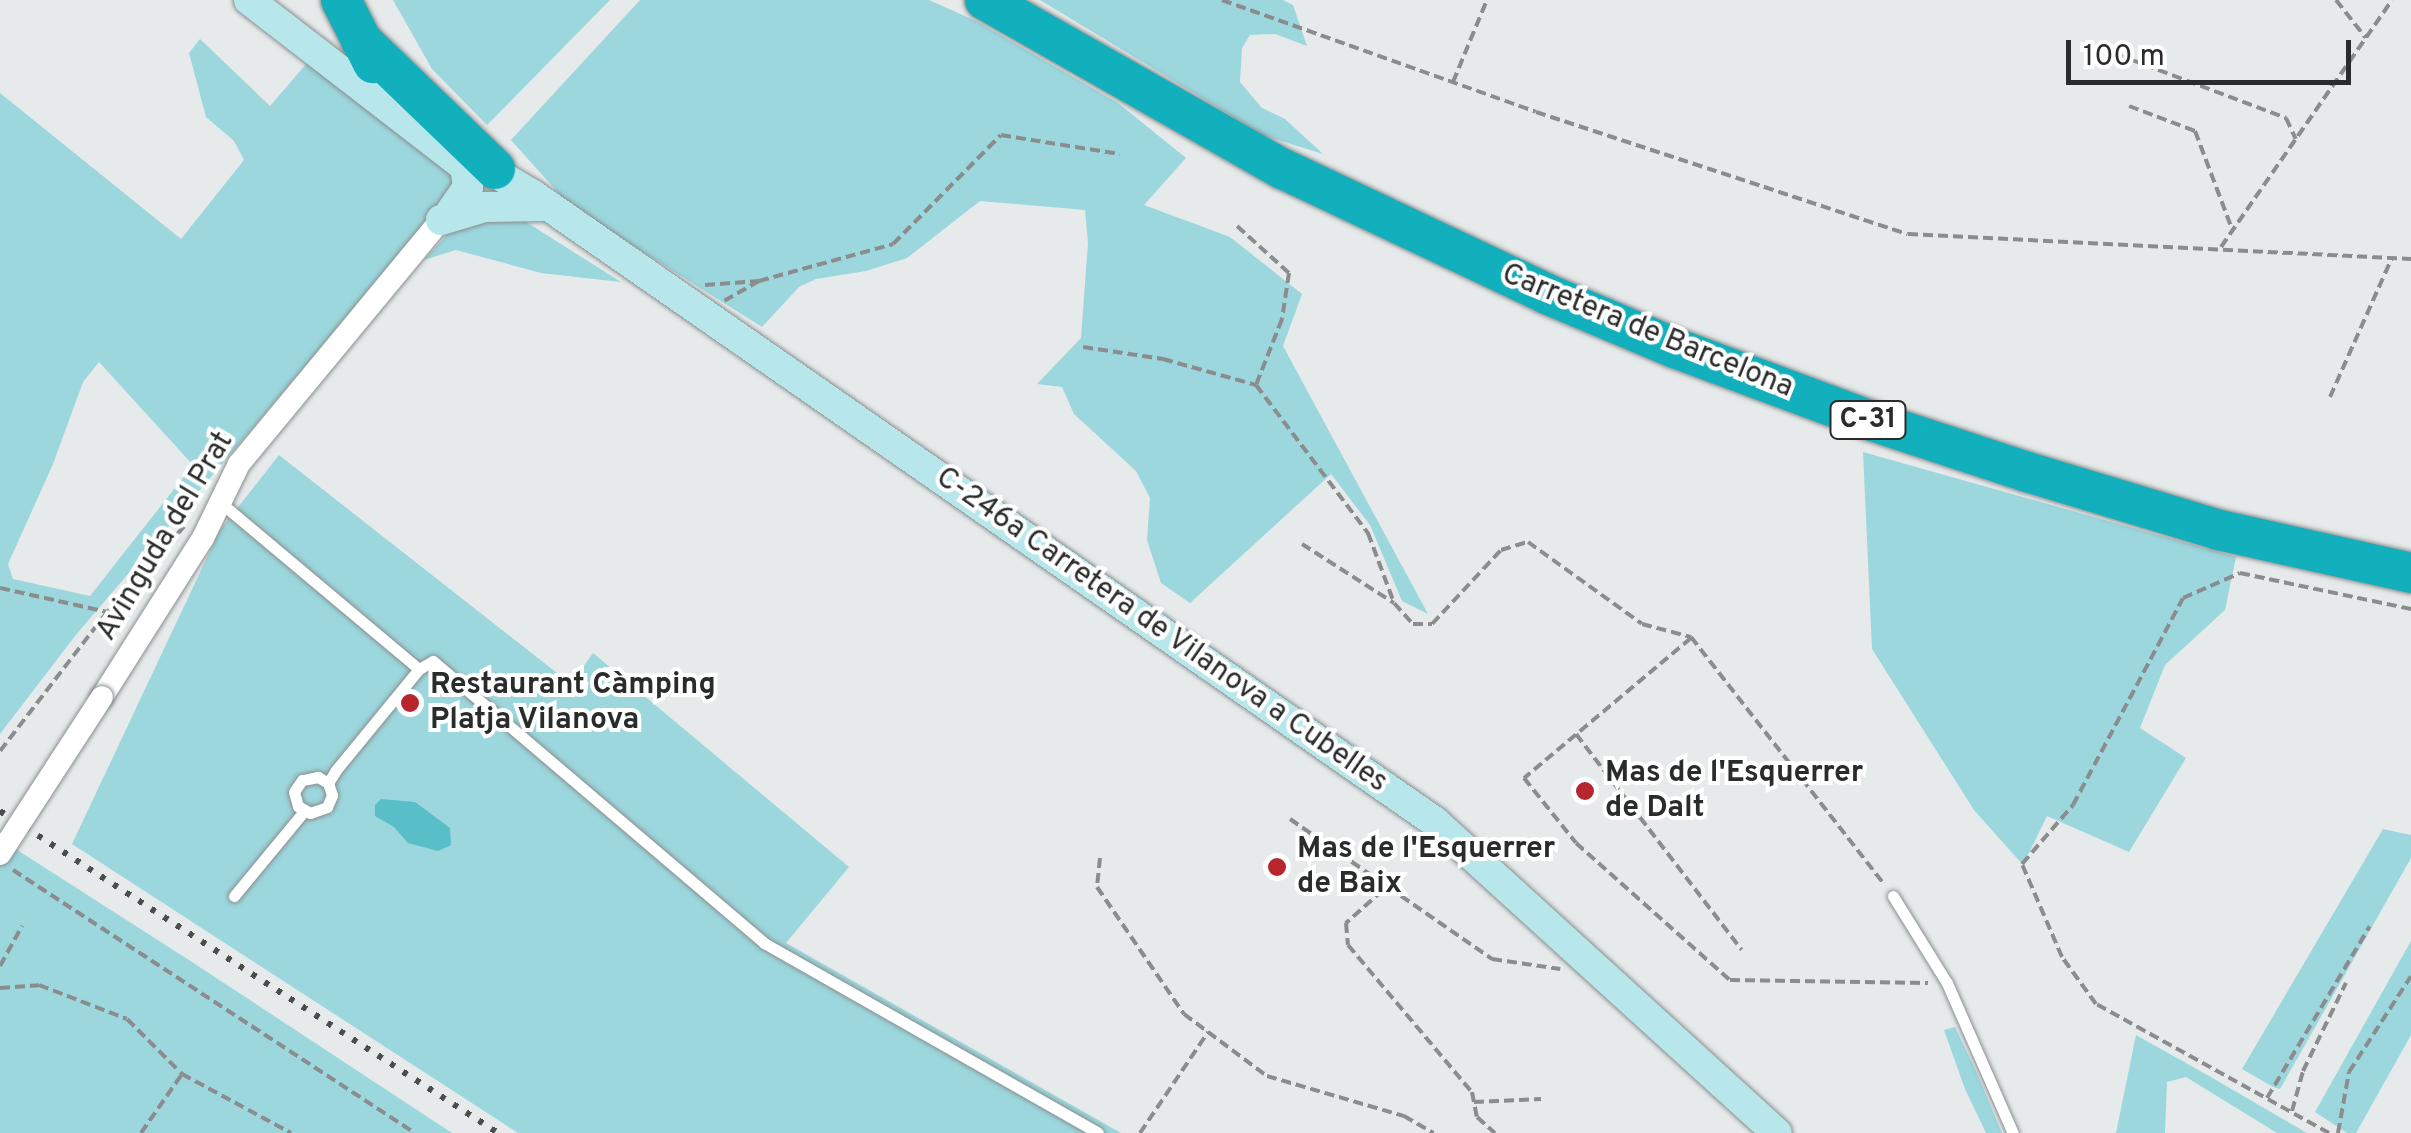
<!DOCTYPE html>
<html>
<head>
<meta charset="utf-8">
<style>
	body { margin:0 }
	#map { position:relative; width:2411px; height:1133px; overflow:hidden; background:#e6eaeb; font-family:Overpass,sans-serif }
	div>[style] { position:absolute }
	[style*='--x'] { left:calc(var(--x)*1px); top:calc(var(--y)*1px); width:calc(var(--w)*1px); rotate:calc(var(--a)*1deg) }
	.green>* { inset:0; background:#9bd7dd }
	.water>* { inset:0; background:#58bec8 }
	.path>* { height:4px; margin-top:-2px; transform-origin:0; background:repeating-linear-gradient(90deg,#8a8c8d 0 10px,transparent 0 15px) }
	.roads { filter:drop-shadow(0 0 2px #8a8e8e) drop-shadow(0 0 2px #8a8e8e) }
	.lane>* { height:11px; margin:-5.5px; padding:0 5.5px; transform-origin:5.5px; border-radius:5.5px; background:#fff }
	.street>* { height:22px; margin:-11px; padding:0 11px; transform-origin:11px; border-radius:11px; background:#fff }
	.secondary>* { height:30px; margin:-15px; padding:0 15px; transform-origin:15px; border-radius:15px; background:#b8e7eb }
	.highway>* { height:40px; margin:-20px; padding:0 20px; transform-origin:20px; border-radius:20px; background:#11b0bc }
	.rail>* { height:6px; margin-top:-3px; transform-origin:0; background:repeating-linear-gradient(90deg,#4b4d4d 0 5px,transparent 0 15px) }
	.bridges { filter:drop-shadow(0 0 2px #8a8e8e) drop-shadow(0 0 2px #8a8e8e) }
	.street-bridge>* { height:22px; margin:-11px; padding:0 11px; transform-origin:11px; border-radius:11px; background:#fff }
	.dots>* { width:28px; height:28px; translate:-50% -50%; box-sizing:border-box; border:5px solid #fff; border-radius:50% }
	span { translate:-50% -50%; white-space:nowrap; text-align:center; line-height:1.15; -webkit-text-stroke:8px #fff; paint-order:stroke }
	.shield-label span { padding:2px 8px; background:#fff; border:2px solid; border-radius:8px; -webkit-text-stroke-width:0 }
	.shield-label { font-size:28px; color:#2a2b2b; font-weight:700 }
	.street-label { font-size:30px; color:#2a2b2b }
	.poi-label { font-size:30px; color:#2a2b2b; font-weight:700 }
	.left { translate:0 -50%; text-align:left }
	.scale { position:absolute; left:2066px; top:40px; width:285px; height:45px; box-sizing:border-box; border:5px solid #2a2b2b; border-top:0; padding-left:12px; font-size:30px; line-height:35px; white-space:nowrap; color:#2a2b2b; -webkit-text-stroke:8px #fff; paint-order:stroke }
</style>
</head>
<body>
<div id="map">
	<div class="green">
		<div style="clip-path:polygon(393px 0,610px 0,487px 125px,432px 69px)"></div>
		<div style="clip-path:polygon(640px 0,929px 0,976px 21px,1118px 103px,1186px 158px,1144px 205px,1230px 237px,1302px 294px,1283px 346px,1428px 614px,1402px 601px,1370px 525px,1331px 474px,1190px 603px,1161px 583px,1147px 540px,1150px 498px,1136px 471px,1074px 414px,1062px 387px,1037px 384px,1081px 338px,1088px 243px,1085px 210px,980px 201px,907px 258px,866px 271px,816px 279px,799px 287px,762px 327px,570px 206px,511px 140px)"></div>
		<div style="clip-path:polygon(1040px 0,1283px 0,1293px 5px,1307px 46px,1275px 34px,1250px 35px,1242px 48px,1240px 82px,1262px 108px,1285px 119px,1323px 154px,1265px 136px)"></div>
		<div style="clip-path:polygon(evenodd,200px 39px,270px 106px,307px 63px,462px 176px,451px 196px,75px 636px,0 734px,0 93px,181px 239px,244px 160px,234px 141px,206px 117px,189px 53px,200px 39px,99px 362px,193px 465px,90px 596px,13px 579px,8px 564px,53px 464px,83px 382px,99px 362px)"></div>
		<div style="clip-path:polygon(512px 213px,621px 282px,541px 273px,456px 250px,424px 260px,457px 224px)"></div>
		<div style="clip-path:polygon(1863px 452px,2236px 557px,2225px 610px,2165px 665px,2140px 728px,2186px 758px,2129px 852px,2047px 816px,2023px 865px,1974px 810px,1872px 649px)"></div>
		<div style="clip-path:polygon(279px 455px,571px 684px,593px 653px,849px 867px,786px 943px,1121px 1133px,518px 1133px,72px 844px,220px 530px)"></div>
		<div style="clip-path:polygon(2383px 829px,2411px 835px,2411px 858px,2280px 1089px,2273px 1087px,2242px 1069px)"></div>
		<div style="clip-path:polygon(0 839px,192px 962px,452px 1133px,0 1133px)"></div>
		<div style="clip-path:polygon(2411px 941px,2411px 1035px,2356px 1133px,2347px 1133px,2315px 1112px)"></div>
		<div style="clip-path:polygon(1955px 1027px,1976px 1071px,2002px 1133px,1986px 1133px,1965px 1089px,1944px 1030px)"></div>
		<div style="clip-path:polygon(2136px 1035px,2209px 1076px,2307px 1133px,2277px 1133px,2186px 1077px,2167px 1082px,2165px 1133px,2116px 1133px)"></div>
	</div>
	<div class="water">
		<div style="clip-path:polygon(381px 799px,415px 802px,450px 828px,451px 845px,438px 851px,408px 843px,394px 827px,375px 816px,375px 805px)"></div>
	</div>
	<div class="path">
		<div style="--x:1222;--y:0;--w:333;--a:19.6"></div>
		<div style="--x:1536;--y:112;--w:391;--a:18.2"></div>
		<div style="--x:1908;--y:234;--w:504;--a:2.85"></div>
		<div style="--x:2336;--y:0;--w:48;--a:51.7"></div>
		<div style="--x:2116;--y:54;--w:182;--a:20.6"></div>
		<div style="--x:2286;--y:118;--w:23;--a:65"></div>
		<div style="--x:1453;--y:82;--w:89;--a:-67.5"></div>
		<div style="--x:2129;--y:106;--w:71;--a:20.7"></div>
		<div style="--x:2195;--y:131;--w:105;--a:69.3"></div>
		<div style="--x:1237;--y:226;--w:70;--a:42.1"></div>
		<div style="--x:1289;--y:273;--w:47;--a:98.7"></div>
		<div style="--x:1282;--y:319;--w:71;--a:111.5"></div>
		<div style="--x:2221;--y:247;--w:300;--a:-55.3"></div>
		<div style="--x:759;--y:281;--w:139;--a:-15.4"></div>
		<div style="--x:893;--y:244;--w:153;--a:-45.3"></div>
		<div style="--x:1001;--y:135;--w:120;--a:9.1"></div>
		<div style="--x:705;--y:285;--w:54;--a:-4.2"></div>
		<div style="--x:759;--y:281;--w:40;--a:150.3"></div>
		<div style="--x:1083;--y:347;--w:81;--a:8.5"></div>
		<div style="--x:1163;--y:359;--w:97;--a:15.6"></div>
		<div style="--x:1256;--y:385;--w:186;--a:52.9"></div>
		<div style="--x:1368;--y:533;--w:75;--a:69.6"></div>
		<div style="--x:2330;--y:397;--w:152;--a:-66"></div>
		<div style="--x:1302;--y:544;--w:109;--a:32.7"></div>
		<div style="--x:1394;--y:603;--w:28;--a:48"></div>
		<div style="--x:1413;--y:624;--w:19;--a:0"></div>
		<div style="--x:1432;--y:624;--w:101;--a:-47"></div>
		<div style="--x:1501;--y:550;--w:28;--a:-17"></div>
		<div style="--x:1528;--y:542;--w:140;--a:35.7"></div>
		<div style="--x:1642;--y:624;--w:51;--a:14.9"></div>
		<div style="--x:1691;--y:637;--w:312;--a:52"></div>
		<div style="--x:0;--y:588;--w:110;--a:12.6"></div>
		<div style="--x:1691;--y:638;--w:218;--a:140"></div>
		<div style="--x:1524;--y:778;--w:83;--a:51.3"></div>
		<div style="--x:1576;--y:843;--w:206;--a:41.7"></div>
		<div style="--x:1730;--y:980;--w:198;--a:0.9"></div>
		<div style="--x:1576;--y:734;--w:272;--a:52.5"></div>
		<div style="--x:0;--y:751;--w:175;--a:-52.4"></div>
		<div style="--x:107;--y:612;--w:120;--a:-48"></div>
		<div style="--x:1290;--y:819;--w:246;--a:34.7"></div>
		<div style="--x:1492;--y:959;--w:69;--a:8.4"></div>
		<div style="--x:1100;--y:858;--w:29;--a:96"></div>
		<div style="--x:1097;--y:887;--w:154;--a:55.6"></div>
		<div style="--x:1184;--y:1014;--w:104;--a:36.8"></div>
		<div style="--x:1267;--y:1076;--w:143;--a:16.3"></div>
		<div style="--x:1404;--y:1116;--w:34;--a:30"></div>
		<div style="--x:13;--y:870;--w:480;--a:33.2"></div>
		<div style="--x:1383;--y:890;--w:50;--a:138.3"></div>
		<div style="--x:1346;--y:923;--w:22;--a:85"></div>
		<div style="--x:1348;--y:945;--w:192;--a:49.9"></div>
		<div style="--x:1472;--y:1092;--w:25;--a:79"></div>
		<div style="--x:1477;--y:1117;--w:24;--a:42"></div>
		<div style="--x:0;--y:966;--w:46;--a:-61.2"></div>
		<div style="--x:0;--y:988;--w:39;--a:-4"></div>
		<div style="--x:39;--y:985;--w:94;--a:21.1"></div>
		<div style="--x:127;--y:1019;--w:78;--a:45"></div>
		<div style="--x:182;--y:1074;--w:124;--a:28.4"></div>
		<div style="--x:2267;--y:1098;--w:200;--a:-59.1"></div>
		<div style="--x:1474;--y:1102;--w:67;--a:-2.6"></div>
		<div style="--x:2292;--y:1111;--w:41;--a:-74.6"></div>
		<div style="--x:2303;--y:1071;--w:98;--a:-64"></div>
		<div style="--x:141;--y:1133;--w:72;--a:-55.2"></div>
		<div style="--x:1140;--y:1133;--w:122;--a:-56"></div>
		<div style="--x:2329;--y:1133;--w:266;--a:-151"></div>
		<div style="--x:2096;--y:1004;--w:58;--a:-125.9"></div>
		<div style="--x:2062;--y:957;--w:101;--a:-113.3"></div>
		<div style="--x:2022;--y:864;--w:78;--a:-49.2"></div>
		<div style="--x:2073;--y:805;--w:234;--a:-62"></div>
		<div style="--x:2183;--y:598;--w:62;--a:-23.7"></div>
		<div style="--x:2240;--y:573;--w:175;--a:11.9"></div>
		<div style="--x:2338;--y:1133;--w:62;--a:-79.8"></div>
		<div style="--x:2349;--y:1072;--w:114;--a:-57.1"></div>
	</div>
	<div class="roads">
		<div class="lane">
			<div style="--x:221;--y:503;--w:258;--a:40"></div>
			<div style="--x:328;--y:783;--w:12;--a:-149"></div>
			<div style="--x:318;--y:777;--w:16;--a:169"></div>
			<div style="--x:302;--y:780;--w:14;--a:124"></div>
			<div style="--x:294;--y:792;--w:15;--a:74"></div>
			<div style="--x:298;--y:806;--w:14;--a:30"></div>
			<div style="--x:310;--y:813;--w:18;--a:-19"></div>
			<div style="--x:327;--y:807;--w:13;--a:-67"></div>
			<div style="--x:332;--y:795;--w:13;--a:-108"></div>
			<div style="--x:328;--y:783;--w:15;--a:-58"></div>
			<div style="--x:336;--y:770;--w:131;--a:-50.6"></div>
			<div style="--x:419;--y:669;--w:16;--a:-30"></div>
			<div style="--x:433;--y:661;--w:435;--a:40.4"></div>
			<div style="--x:764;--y:943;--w:384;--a:29.6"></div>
			<div style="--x:234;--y:896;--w:110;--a:-50.5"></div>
			<div style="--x:1893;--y:896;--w:102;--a:58.2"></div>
			<div style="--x:1947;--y:983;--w:164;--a:66.3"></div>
		</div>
		<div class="street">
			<div style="--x:102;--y:697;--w:188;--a:-57.6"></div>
			<div style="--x:203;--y:538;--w:82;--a:-64.1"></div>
			<div style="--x:239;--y:464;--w:317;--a:-50.4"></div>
		</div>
		<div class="secondary">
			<div style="--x:249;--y:0;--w:273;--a:37.7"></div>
			<div style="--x:465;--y:167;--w:20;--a:81"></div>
			<div style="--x:468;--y:187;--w:29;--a:125"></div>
			<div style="--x:421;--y:128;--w:131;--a:30.9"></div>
			<div style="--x:533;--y:195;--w:1099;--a:34.8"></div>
			<div style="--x:1435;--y:822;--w:462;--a:42.3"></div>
			<div style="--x:441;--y:220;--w:46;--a:-16.5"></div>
			<div style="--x:485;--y:207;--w:62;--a:-0.9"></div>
		</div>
		<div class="highway">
			<div style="--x:341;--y:0;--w:71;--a:63.1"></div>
			<div style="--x:985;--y:0;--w:343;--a:29.6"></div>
			<div style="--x:1283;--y:169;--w:292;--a:25.3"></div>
			<div style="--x:1547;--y:294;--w:139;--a:22.9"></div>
			<div style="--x:1675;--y:348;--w:204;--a:20.4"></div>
			<div style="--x:1866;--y:419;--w:169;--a:18.2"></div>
			<div style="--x:2027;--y:472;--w:201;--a:16.8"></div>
			<div style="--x:2219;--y:530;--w:197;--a:12.6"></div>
			<div style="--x:361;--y:40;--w:186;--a:43.9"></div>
		</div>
	</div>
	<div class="rail">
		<div style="--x:0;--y:811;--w:593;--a:32.89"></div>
	</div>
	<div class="bridges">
		<div class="street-bridge">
			<div style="--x:0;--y:854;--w:187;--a:-57"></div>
		</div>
	</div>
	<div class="dots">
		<div style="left:410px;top:703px;background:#b7262e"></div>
		<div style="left:1585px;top:791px;background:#b7262e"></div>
		<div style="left:1277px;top:867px;background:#b7262e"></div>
	</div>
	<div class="shield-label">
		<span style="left:1868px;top:420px">C-31</span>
	</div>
	<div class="street-label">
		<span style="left:1647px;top:332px;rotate:22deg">Carretera de Barcelona</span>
		<span style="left:166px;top:537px;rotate:-59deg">Avinguda del Prat</span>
		<span style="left:1161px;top:631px;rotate:35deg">C-246a Carretera de Vilanova a Cubelles</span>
	</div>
	<div class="poi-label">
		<span class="left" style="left:430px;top:703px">Restaurant Càmping<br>Platja Vilanova</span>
		<span class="left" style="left:1605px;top:791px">Mas de l'Esquerrer<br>de Dalt</span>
		<span class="left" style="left:1297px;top:867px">Mas de l'Esquerrer<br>de Baix</span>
	</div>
	<div class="scale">100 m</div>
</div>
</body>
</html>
